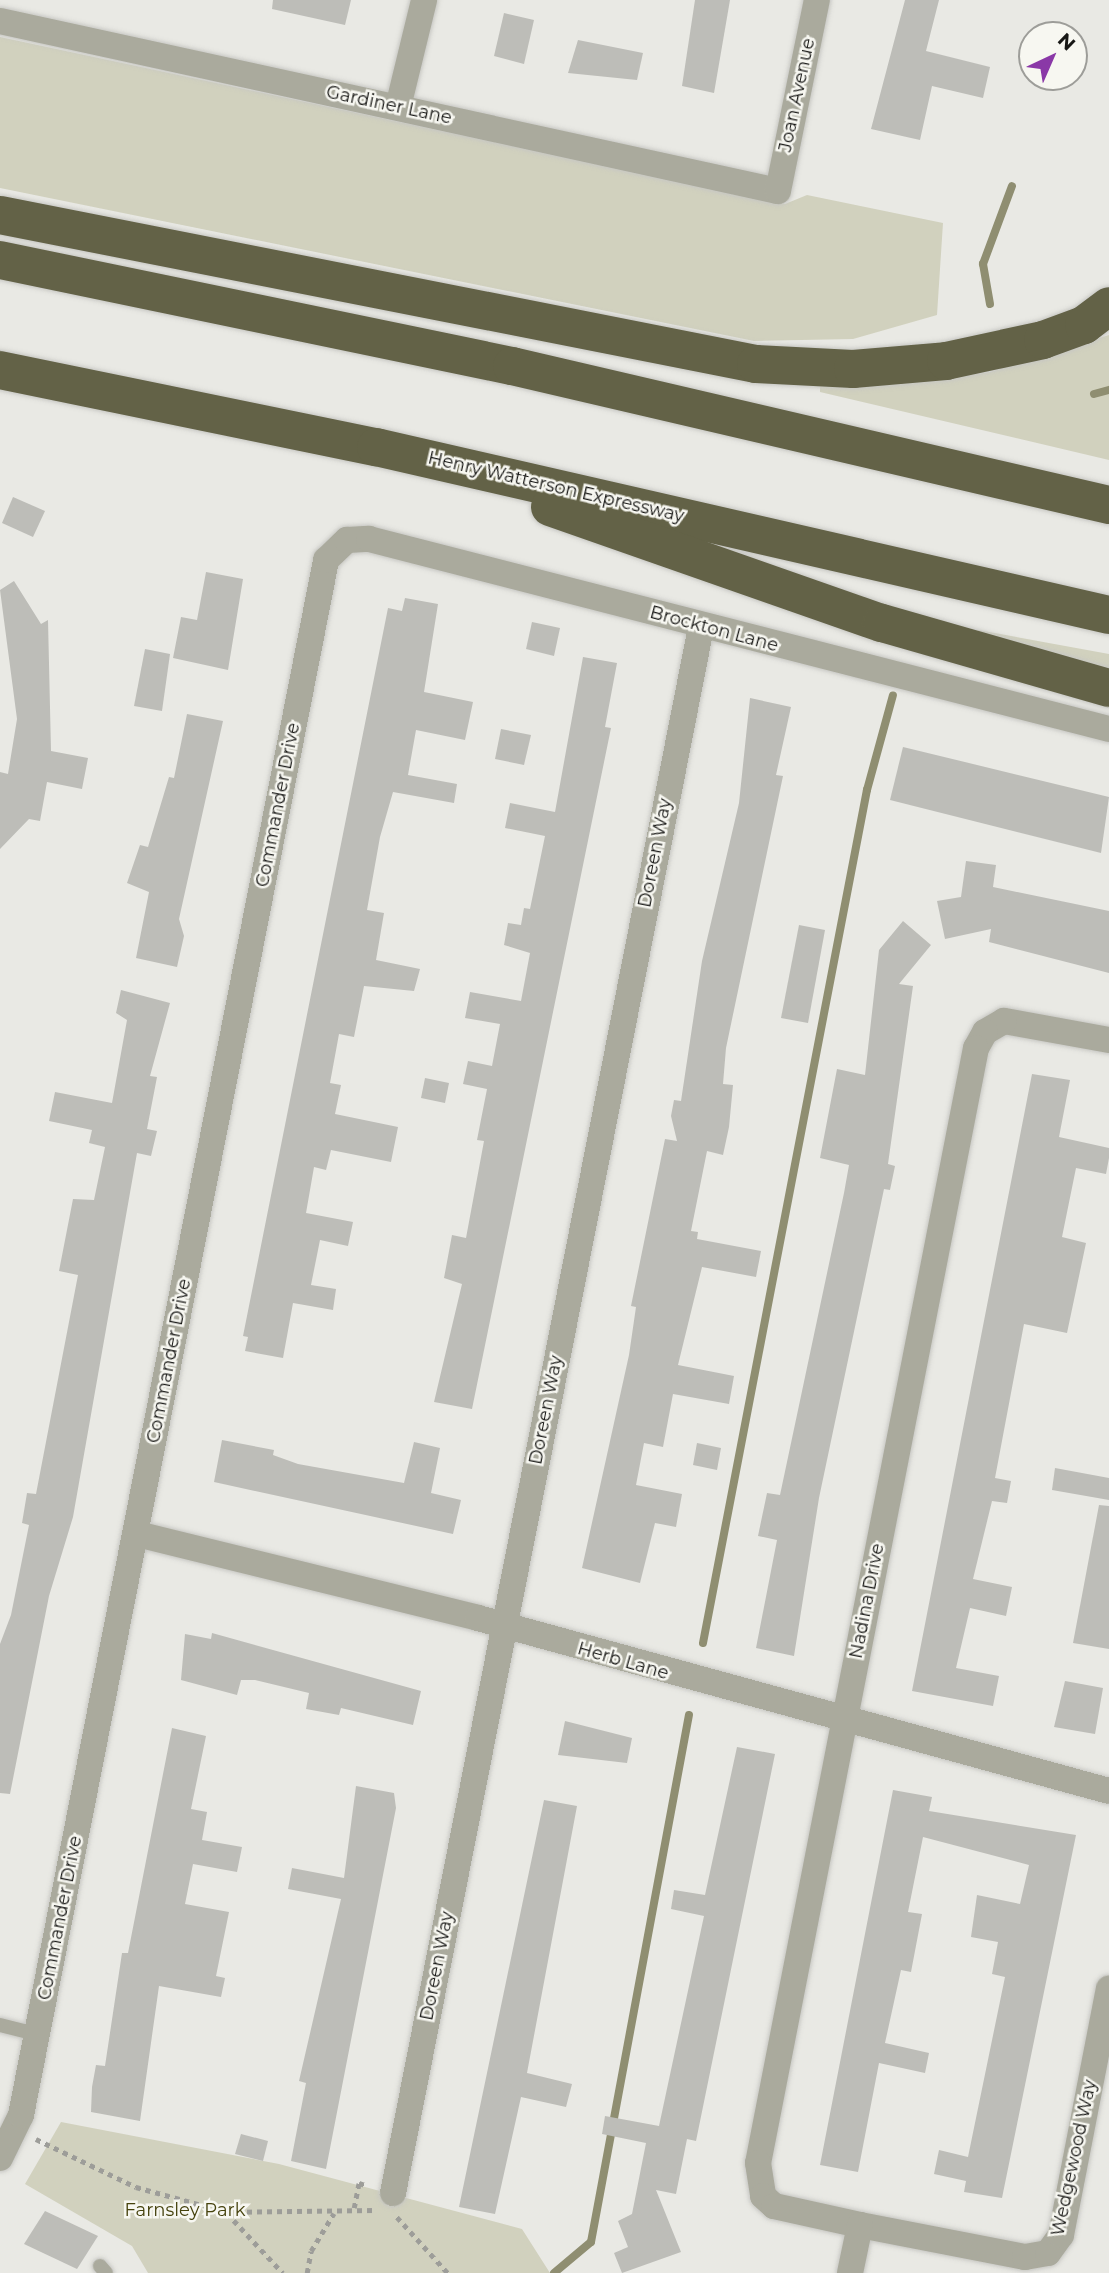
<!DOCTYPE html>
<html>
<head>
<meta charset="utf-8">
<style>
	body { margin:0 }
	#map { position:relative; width:1109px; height:2273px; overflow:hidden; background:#e9e9e4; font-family:Montserrat,sans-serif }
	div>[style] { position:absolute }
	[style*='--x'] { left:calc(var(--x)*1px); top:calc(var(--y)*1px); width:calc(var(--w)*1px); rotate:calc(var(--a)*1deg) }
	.green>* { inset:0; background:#d1d1be }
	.stream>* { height:8px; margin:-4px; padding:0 4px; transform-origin:4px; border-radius:4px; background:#8f8e71 }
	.building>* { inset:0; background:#bdbdb8 }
	.path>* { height:4.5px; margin-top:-2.25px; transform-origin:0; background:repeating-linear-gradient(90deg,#9d9d99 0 5px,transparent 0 10px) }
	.roads { filter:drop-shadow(0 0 2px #c7c7c3) drop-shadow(0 0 2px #c7c7c3) }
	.service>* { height:14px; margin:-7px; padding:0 7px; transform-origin:7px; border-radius:7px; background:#aaaa9d }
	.minor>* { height:26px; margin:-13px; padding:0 13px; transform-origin:13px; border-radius:13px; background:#aaaa9d }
	.motorway>* { height:38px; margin:-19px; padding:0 19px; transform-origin:19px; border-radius:19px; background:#636247 }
	span { translate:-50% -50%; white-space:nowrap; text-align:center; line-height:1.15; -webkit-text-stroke:5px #f7f7f1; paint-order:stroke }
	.street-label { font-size:18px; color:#171715 }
	.park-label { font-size:18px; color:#45420d }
	.north { position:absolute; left:1018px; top:21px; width:70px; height:70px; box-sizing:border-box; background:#f7f7f1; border:2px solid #9d9d99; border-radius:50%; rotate:44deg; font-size:19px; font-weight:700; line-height:28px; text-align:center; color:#171715 }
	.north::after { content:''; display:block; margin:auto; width:24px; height:32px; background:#8a38a7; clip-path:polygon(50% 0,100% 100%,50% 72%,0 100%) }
</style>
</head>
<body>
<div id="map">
	<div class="green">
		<div style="clip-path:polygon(0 37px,785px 204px,807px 195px,943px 223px,937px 315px,853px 339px,754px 341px,0 188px)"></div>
		<div style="clip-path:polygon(1109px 335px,1109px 460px,820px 392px,820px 386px,895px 385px,990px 372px)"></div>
		<div style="clip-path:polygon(978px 630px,1109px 654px,1109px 672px,977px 634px)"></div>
		<div style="clip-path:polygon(61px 2122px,279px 2164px,522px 2229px,550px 2273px,148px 2273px,132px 2246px,25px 2184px)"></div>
	</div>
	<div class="stream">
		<div style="--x:990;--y:304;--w:41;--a:-99.9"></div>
		<div style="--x:983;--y:264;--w:83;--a:-69.6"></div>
		<div style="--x:1094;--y:394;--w:16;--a:-15"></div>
		<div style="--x:703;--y:1643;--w:869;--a:-79.12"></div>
		<div style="--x:867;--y:790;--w:98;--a:-74.7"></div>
		<div style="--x:554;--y:2273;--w:48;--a:-40"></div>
		<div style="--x:591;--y:2242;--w:536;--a:-79.47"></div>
	</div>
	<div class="building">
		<div style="clip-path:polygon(273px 0,351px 0,345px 25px,272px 9px)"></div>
		<div style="clip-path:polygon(695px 0,730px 0,714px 93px,682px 86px)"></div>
		<div style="clip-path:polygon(905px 0,939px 0,926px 51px,990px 67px,983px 98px,932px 86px,920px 140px,871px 129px)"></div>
		<div style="clip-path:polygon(504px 13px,534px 20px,524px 64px,494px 56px)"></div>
		<div style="clip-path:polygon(578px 40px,643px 53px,637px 80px,568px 73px)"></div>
		<div style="clip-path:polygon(13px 497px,45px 511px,33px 537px,2px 523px)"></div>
		<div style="clip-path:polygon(206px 572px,243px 579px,228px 670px,173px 658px,181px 617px,197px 620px)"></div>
		<div style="clip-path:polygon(14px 581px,41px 624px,48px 620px,51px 751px,88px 758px,82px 789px,47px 782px,40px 821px,29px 819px,0 849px,0 772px,8px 774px,17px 719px,0 590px)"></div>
		<div style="clip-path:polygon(405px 598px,438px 604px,424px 692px,473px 702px,465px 740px,416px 730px,408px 775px,457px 784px,454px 803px,393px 792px,380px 837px,367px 910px,384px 913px,376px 960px,420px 969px,414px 991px,364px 986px,354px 1037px,339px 1034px,330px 1083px,341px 1085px,335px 1114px,398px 1127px,391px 1162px,331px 1150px,326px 1170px,314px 1167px,306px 1213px,353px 1222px,348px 1246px,320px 1240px,311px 1285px,336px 1289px,333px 1310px,293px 1303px,283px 1358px,245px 1351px,248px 1337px,243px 1336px,388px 608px,402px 611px)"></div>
		<div style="clip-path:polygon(532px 622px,560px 628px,554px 656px,526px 649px)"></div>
		<div style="clip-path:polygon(145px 649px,170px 654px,162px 711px,134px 706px)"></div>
		<div style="clip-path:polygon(583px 657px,617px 663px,605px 727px,611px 728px,472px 1409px,434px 1402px,462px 1284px,444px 1278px,452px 1235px,466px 1238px,484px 1141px,477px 1140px,487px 1089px,463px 1084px,468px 1061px,492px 1066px,500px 1024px,465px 1018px,470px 992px,521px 1001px,530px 953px,504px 945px,508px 923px,521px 925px,524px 908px,530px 909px,545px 836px,505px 828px,510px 803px,555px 812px)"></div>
		<div style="clip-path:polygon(750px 698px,791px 707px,776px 775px,783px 776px,726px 1048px,723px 1084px,733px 1085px,729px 1127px,723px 1155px,707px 1151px,691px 1231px,698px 1232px,697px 1239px,761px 1251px,756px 1277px,702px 1267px,678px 1365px,734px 1376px,729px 1404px,673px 1394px,663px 1447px,644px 1443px,636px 1485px,682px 1494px,676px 1527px,655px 1523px,640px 1583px,582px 1568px,629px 1355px,636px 1307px,631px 1306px,665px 1139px,677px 1141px,671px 1116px,674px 1100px,681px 1101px,702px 961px,739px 803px)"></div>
		<div style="clip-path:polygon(187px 714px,223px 721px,179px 919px,184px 936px,177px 967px,136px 958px,149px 892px,127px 883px,140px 845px,148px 847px,169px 777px,174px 778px)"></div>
		<div style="clip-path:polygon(501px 729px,531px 735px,524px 765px,495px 759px)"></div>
		<div style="clip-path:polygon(903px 747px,1109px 797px,1101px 853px,890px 800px)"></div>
		<div style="clip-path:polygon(966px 861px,996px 865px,993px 887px,1109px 911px,1109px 973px,989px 942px,991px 929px,945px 939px,937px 901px,961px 897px)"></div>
		<div style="clip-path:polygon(903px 921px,931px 945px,899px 984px,913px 986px,888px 1164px,895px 1166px,890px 1190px,884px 1189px,819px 1498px,794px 1656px,756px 1648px,777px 1540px,758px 1536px,767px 1493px,780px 1495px,844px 1193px,849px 1165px,820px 1158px,837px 1069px,865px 1075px,879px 950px)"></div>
		<div style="clip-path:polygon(799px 925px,825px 930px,808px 1023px,781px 1018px)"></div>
		<div style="clip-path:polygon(121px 990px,170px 1003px,150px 1076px,157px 1077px,147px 1129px,157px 1131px,151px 1156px,137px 1153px,73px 1517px,49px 1596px,10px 1794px,0 1793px,0 1644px,11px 1615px,29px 1525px,22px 1523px,27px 1493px,36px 1494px,78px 1275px,59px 1271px,73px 1199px,94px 1200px,105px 1147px,89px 1143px,92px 1130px,49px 1121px,55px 1092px,112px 1103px,127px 1020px,116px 1013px)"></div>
		<div style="clip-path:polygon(1032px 1074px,1070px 1080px,1059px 1137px,1109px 1148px,1109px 1158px,1106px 1174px,1076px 1168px,1062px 1237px,1086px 1243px,1067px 1333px,1024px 1324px,995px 1478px,1011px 1481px,1007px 1503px,992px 1501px,973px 1579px,1012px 1587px,1006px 1616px,970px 1608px,956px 1668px,999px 1676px,993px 1706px,912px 1691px)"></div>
		<div style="clip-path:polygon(425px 1078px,449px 1083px,445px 1103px,421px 1098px)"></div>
		<div style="clip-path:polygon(222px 1440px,274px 1450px,273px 1455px,298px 1464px,404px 1483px,414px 1442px,440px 1448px,431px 1493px,461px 1500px,453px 1534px,214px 1482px)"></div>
		<div style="clip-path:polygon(697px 1443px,721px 1448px,717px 1470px,693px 1465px)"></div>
		<div style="clip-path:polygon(1055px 1468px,1109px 1478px,1109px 1500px,1052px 1490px)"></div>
		<div style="clip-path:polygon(1099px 1505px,1109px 1506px,1109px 1649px,1073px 1643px)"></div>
		<div style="clip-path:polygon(212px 1633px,421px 1691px,413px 1725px,341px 1708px,339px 1715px,306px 1709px,309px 1693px,255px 1680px,241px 1680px,237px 1695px,181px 1680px,185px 1634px,211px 1639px)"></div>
		<div style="clip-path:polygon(1065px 1681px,1103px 1688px,1095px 1734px,1054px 1727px)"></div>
		<div style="clip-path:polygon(565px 1721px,632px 1738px,627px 1763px,558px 1755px)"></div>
		<div style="clip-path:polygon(172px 1728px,206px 1736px,191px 1809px,207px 1812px,202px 1840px,242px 1847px,237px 1872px,193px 1864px,185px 1904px,229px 1912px,216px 1976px,225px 1978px,221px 1997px,159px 1986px,140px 2121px,91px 2112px,92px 2087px,96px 2065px,105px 2066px,122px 1953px,128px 1953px)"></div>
		<div style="clip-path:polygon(737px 1747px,775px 1754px,696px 2141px,687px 2139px,676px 2194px,656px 2190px,681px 2252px,622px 2273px,614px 2253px,628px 2247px,618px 2221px,632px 2214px,646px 2143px,602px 2134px,605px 2116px,659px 2126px,704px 1916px,671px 1909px,674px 1890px,705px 1895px)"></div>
		<div style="clip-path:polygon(356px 1786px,394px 1793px,396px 1808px,326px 2169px,291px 2161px,306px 2083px,299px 2081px,341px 1899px,288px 1889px,292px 1868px,344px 1878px)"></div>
		<div style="clip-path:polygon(893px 1790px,932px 1797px,929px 1811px,1076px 1835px,1002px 2198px,964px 2192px,966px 2181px,934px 2174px,939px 2150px,968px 2157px,1005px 1977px,992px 1974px,998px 1942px,971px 1937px,977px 1895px,1020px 1904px,1029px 1865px,923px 1837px,908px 1912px,922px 1914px,911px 1972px,901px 1970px,885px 2043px,929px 2053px,925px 2073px,879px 2063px,858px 2172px,820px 2165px)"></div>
		<div style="clip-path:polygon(544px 1800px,577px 1806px,527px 2073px,572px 2084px,566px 2107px,521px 2097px,495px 2214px,459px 2207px)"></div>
		<div style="clip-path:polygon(241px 2134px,268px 2141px,263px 2161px,235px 2154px)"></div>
		<div style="clip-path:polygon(45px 2211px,98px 2236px,77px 2269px,24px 2244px)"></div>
	</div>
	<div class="path">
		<div style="--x:36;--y:2139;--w:111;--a:25.6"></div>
		<div style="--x:136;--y:2187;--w:94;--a:15.4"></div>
		<div style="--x:227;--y:2212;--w:149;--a:-0.8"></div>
		<div style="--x:354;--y:2208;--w:25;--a:-79"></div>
		<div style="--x:359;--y:2183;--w:9;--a:18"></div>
		<div style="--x:227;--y:2213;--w:82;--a:47"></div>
		<div style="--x:397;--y:2217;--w:76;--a:47.7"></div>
		<div style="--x:307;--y:2273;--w:22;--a:-80"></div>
		<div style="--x:311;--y:2251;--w:44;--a:-58.8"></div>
	</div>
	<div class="roads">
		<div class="service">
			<div style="--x:0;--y:2025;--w:38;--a:14"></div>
			<div style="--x:100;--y:2266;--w:9;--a:49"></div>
		</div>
		<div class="minor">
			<div style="--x:0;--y:21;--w:796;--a:12.33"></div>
			<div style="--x:778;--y:191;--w:195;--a:-78.5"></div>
			<div style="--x:398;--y:107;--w:110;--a:-76.3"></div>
			<div style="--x:1109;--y:1040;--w:107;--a:-169.7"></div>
			<div style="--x:1004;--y:1021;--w:22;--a:150"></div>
			<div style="--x:985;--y:1032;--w:18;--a:119"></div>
			<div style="--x:976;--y:1048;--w:1136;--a:101.06"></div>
			<div style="--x:758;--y:2163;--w:33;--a:81"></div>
			<div style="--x:763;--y:2196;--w:15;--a:42"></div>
			<div style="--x:774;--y:2206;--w:88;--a:12.5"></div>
			<div style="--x:860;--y:2225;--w:168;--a:11"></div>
			<div style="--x:1025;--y:2257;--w:23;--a:-10"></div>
			<div style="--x:1048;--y:2253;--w:22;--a:-54"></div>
			<div style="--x:1061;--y:2235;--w:251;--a:-79"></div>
			<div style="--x:137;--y:1534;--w:351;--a:13.8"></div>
			<div style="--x:478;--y:1618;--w:654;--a:15.33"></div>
			<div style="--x:0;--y:2158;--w:48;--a:-64"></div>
			<div style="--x:21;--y:2115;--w:1585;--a:-78.9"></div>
			<div style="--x:326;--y:560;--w:29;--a:-44"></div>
			<div style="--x:347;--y:540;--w:22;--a:-3"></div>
			<div style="--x:369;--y:539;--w:764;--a:14.4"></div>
			<div style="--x:393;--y:2193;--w:1596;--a:-78.87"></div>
			<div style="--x:850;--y:2273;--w:49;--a:-78.2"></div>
		</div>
		<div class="motorway">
			<div style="--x:0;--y:215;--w:771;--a:11.15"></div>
			<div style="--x:756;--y:364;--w:97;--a:3"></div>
			<div style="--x:853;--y:369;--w:93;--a:-4.9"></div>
			<div style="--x:946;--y:361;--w:99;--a:-12.2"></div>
			<div style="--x:1043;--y:340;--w:44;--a:-20.1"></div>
			<div style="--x:1084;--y:325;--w:31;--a:-37"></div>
			<div style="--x:0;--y:260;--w:523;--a:11.7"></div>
			<div style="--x:512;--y:366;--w:613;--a:13.11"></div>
			<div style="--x:0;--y:370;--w:384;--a:11.6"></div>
			<div style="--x:376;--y:447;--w:752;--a:12.91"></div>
			<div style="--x:550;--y:507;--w:352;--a:19.3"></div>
			<div style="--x:882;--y:623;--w:236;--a:16"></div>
		</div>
	</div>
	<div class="street-label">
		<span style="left:797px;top:95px;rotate:-78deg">Joan Avenue</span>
		<span style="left:389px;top:105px;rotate:12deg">Gardiner Lane</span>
		<span style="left:556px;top:487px;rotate:13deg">Henry Watterson Expressway</span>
		<span style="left:714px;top:629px;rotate:15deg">Brockton Lane</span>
		<span style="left:278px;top:805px;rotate:-79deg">Commander Drive</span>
		<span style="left:655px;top:853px;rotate:-79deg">Doreen Way</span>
		<span style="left:169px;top:1361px;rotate:-79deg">Commander Drive</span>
		<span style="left:546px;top:1410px;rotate:-79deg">Doreen Way</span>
		<span style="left:867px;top:1601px;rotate:-79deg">Nadina Drive</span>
		<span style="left:623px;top:1661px;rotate:16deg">Herb Lane</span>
		<span style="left:60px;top:1918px;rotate:-79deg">Commander Drive</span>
		<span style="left:437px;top:1966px;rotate:-79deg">Doreen Way</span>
		<span style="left:1074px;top:2158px;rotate:-78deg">Wedgewood Way</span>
	</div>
	<div class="park-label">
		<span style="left:185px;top:2210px">Farnsley Park</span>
	</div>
	<div class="north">N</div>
</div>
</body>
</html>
